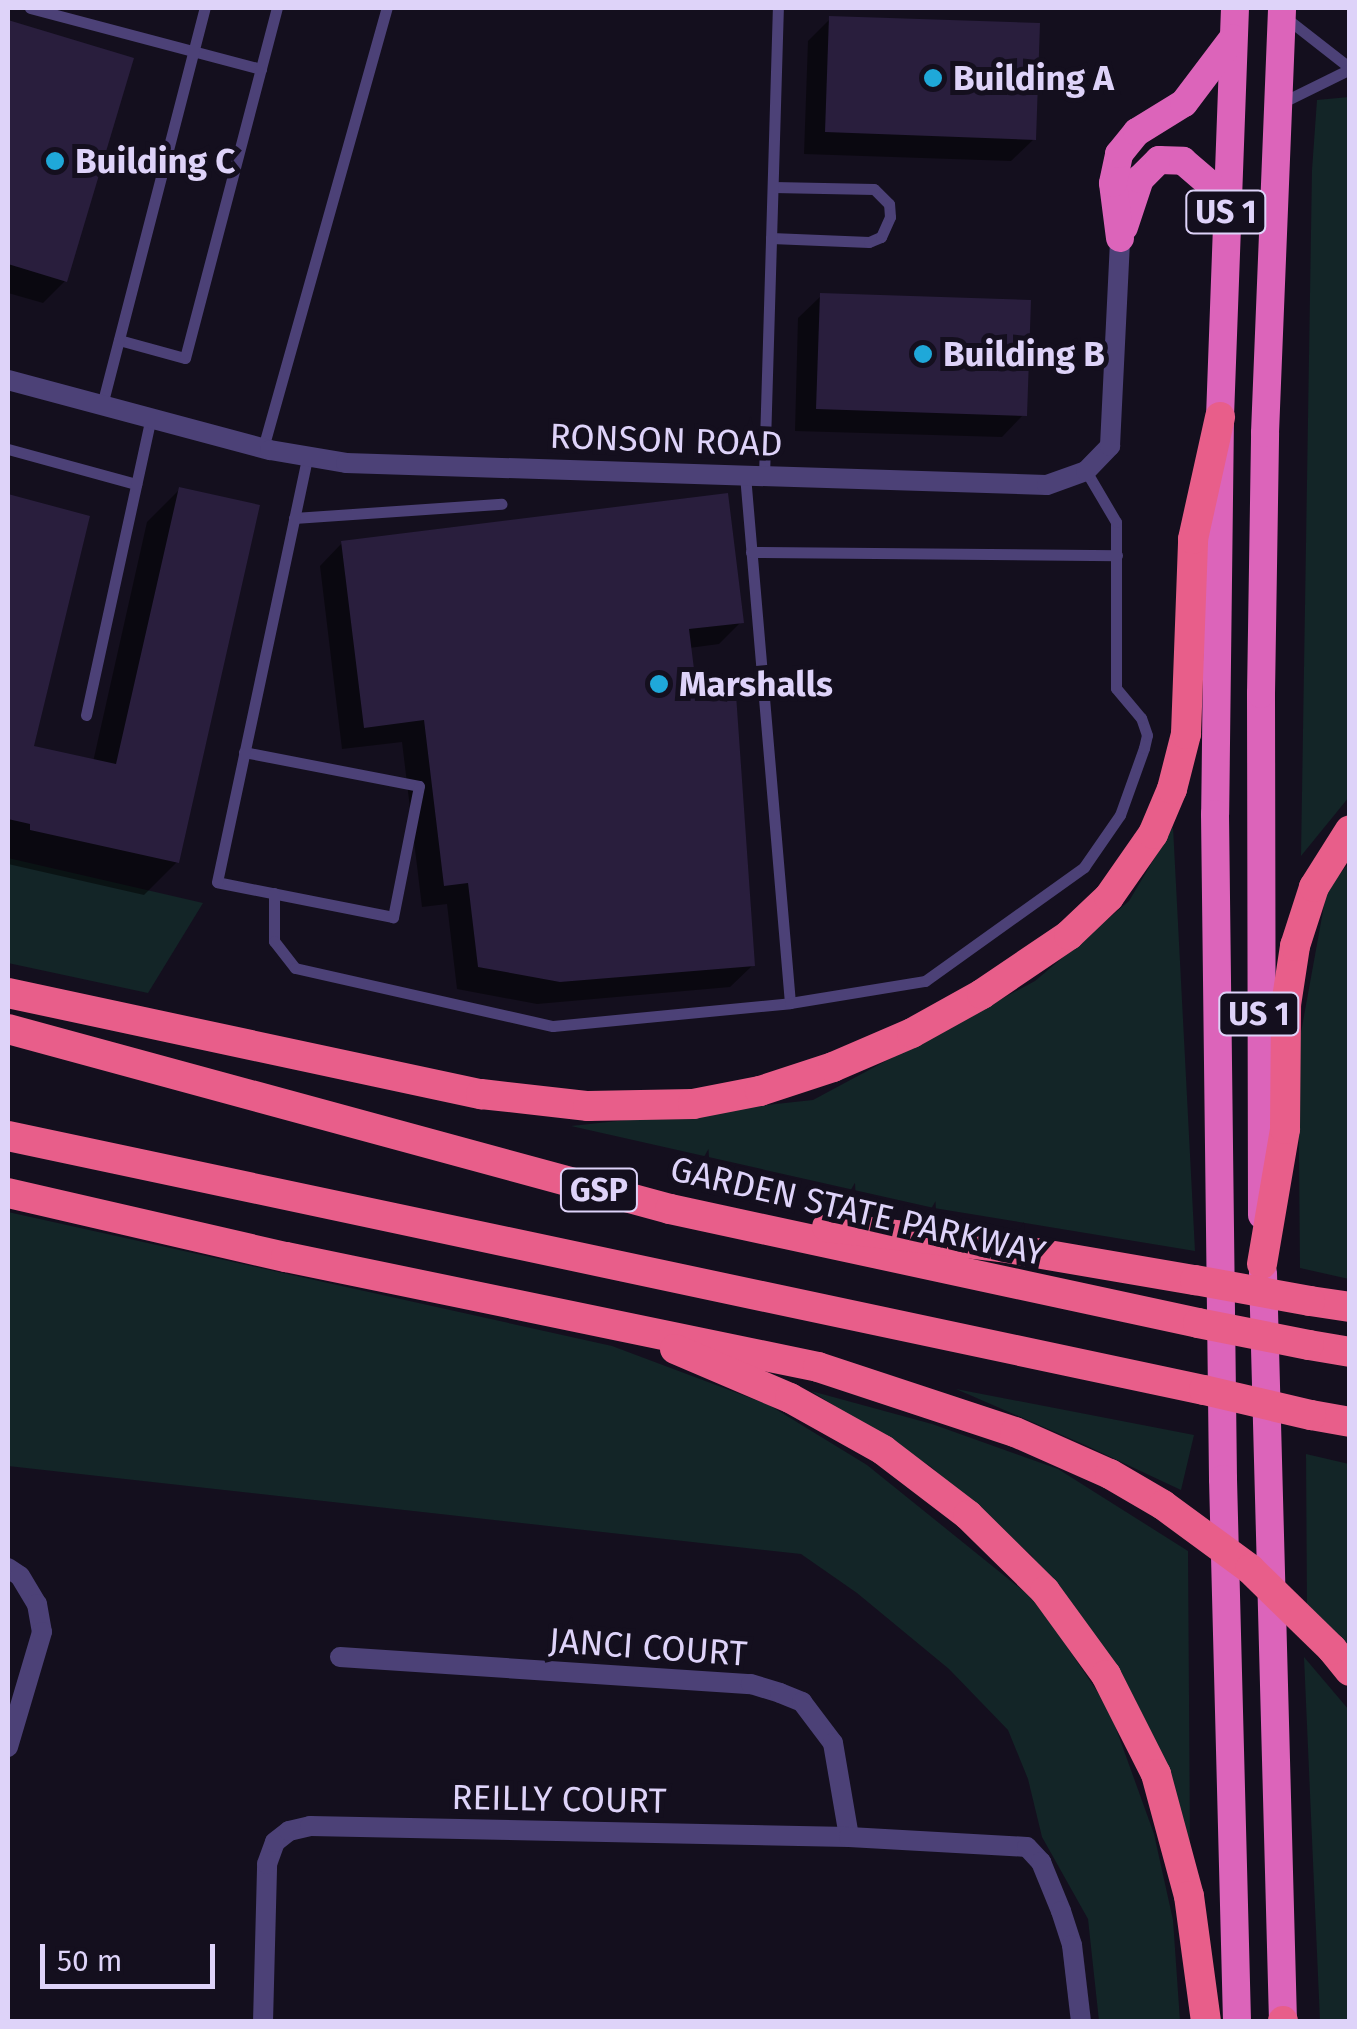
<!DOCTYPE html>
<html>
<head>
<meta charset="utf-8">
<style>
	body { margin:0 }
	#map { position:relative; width:1357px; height:2029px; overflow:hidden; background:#140f1e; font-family:"Fira Sans",sans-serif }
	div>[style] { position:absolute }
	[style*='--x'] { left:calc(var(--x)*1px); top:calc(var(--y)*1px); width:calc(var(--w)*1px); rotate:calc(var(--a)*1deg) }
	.green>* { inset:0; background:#132527 }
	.shadow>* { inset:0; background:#0007 }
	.building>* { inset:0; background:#291e3d }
	.service>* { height:11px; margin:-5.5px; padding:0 5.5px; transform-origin:5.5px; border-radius:5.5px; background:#4c4177 }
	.minor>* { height:20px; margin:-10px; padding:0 10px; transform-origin:10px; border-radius:10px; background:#4c4177 }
	.trunk>* { height:28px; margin:-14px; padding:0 14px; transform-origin:14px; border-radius:14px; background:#dc64ba }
	.motorway>* { height:30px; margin:-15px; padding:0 15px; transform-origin:15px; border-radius:15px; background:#e85e8a }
	.motorway-bridge>* { height:30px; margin:-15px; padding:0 15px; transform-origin:15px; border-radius:15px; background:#e85e8a }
	.dots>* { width:28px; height:28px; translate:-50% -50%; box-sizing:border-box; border:5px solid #140f1e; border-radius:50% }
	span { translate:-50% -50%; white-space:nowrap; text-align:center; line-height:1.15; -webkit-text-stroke:10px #140f1e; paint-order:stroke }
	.shield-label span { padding:2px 8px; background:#140f1e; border:2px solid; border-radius:8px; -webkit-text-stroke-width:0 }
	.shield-label { font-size:32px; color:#ded3f9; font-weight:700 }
	.poi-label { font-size:35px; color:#ded3f9; font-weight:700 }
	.left { translate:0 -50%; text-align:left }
	.street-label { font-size:35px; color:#ded3f9 }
	.frame { position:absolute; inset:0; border:10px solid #ded3f9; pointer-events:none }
	.scale { position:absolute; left:40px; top:1944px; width:175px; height:45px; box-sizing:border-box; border:5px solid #ded3f9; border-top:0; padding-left:12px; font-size:30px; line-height:35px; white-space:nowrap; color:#ded3f9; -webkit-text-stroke:8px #140f1e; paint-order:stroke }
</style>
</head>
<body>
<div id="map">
	<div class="green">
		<div style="clip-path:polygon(1349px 97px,1349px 797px,1301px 856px,1312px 170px,1317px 100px)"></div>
		<div style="clip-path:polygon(1173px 827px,1195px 1251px,934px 1208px,571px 1126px,813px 1100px,1035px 981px,1129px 901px)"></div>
		<div style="clip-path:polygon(8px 858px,203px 903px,148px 993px,8px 963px)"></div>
		<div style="clip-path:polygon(1349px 863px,1349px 1279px,1300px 1268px,1298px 1049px,1327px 889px)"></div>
		<div style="clip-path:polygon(8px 1212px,612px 1346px,769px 1405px,867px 1465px,1037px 1602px,1109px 1709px,1154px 1834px,1173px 1920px,1180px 2021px,1099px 2021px,1088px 1919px,1042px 1837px,1028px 1779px,1008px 1730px,949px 1669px,857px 1593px,801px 1554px,8px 1466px)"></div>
		<div style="clip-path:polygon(956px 1389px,1194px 1435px,1181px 1490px,1085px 1445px)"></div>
		<div style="clip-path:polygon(811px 1391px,932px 1424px,1058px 1469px,1188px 1551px,1190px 1845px,1135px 1699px,1031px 1555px,930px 1466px)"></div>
		<div style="clip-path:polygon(1306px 1454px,1349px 1464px,1349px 1645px,1307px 1605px)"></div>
		<div style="clip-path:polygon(1304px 1657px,1349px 1710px,1349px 2021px,1320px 2021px)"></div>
	</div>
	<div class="shadow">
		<div style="clip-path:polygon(830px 19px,1034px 139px,1011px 161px,804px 154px,808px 41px)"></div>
		<div style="clip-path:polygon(8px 23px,131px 59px,65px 281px,43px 303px,8px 293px)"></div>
		<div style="clip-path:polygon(821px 296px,1024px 414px,1002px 437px,795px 431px,798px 318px)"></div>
		<div style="clip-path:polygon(180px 489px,177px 862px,144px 895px,8px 864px,8px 496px,87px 517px,31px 748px,93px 762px,147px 522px)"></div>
		<div style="clip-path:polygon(342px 543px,741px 622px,719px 644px,689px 648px,753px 965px,730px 987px,537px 1004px,457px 989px,447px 904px,422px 907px,402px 742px,342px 749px,320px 566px)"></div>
	</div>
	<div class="building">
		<div style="clip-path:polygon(829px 16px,1040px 23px,1036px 140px,825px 132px)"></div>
		<div style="clip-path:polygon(8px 20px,134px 58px,67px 282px,8px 264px)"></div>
		<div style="clip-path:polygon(820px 293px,1031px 300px,1027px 416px,816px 409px)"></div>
		<div style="clip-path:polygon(179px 487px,260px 505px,179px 863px,30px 830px,30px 824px,8px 819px,8px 494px,90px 516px,34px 746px,116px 764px)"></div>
		<div style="clip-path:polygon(728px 493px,744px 623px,689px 629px,696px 685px,735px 680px,755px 966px,560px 982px,478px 967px,468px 883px,444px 886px,424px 720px,364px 728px,341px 541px)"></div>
	</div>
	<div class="service">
		<div style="--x:30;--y:8;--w:239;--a:14.8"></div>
		<div style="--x:1286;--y:18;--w:81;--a:38"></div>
		<div style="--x:1281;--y:103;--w:77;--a:-26.2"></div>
		<div style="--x:771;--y:238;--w:98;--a:2.3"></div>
		<div style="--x:869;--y:242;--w:13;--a:-23"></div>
		<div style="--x:881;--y:237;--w:22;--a:-66"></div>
		<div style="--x:890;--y:217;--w:13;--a:-94"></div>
		<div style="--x:889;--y:204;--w:21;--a:-135"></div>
		<div style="--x:874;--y:189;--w:101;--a:-178.9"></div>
		<div style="--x:119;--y:340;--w:68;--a:15.3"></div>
		<div style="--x:185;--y:358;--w:362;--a:-75.3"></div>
		<div style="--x:102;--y:405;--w:410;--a:-75.5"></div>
		<div style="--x:263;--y:448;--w:457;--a:-74.3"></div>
		<div style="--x:8;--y:449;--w:133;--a:15.3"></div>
		<div style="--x:745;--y:475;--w:530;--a:85.13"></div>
		<div style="--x:764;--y:476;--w:468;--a:-88.3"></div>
		<div style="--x:294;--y:518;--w:208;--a:-3.9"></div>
		<div style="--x:751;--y:552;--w:366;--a:0.5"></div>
		<div style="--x:86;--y:715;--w:304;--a:-77.7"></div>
		<div style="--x:244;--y:752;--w:178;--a:11"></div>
		<div style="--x:419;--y:786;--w:134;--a:101.2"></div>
		<div style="--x:393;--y:917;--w:179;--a:-168.8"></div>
		<div style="--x:217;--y:882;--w:433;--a:-78"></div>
		<div style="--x:274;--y:893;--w:48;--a:90"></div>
		<div style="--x:274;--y:941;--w:34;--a:52"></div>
		<div style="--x:295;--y:968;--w:264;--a:12.7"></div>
		<div style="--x:553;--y:1026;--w:238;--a:-5.5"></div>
		<div style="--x:790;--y:1003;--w:137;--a:-9.3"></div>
		<div style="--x:925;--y:981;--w:196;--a:-35.6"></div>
		<div style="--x:1084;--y:867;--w:63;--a:-55.3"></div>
		<div style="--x:1120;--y:815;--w:71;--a:-70.3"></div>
		<div style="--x:1144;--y:748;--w:13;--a:-77"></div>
		<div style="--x:1147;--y:735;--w:18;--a:-109"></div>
		<div style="--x:1141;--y:718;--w:39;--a:-130"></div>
		<div style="--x:1116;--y:688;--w:166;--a:-90"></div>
		<div style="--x:1116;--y:522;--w:59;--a:-120.5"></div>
	</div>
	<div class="minor">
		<div style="--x:8;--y:380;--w:271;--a:15"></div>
		<div style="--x:270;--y:450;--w:77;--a:9.7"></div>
		<div style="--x:346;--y:463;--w:701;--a:1.8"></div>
		<div style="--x:1047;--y:485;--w:41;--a:-19.7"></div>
		<div style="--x:1086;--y:471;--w:35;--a:-46"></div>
		<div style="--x:1110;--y:446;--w:208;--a:-87.2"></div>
		<div style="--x:8;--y:1568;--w:14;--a:34"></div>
		<div style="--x:20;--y:1576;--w:33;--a:59"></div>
		<div style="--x:37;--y:1604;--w:28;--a:80"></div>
		<div style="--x:42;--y:1632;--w:120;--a:106.5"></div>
		<div style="--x:340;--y:1657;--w:412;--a:3.8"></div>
		<div style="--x:751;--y:1684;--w:30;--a:17"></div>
		<div style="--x:780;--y:1693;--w:24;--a:22"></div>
		<div style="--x:802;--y:1702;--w:51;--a:52.9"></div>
		<div style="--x:833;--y:1743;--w:95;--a:80.3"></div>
		<div style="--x:263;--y:2022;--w:158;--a:-88.5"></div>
		<div style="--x:267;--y:1864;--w:23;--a:-70"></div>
		<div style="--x:275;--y:1842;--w:18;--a:-38"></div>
		<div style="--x:289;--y:1831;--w:22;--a:-13"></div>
		<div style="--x:310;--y:1826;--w:539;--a:1.17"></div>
		<div style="--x:849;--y:1837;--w:178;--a:3.2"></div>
		<div style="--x:1027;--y:1847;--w:21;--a:47"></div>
		<div style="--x:1041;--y:1862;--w:53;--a:67.8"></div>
		<div style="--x:1061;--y:1911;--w:36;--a:72"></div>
		<div style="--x:1072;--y:1945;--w:78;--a:83.3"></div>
	</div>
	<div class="trunk">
		<div style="--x:1235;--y:8;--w:409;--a:92.1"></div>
		<div style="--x:1220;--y:417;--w:397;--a:90.7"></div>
		<div style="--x:1215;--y:814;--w:665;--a:89.31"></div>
		<div style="--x:1223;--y:1479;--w:543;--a:88.52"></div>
		<div style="--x:1124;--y:227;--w:51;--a:-71.6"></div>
		<div style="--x:1140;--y:179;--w:27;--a:-45"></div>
		<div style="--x:1159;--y:160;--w:24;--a:2"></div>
		<div style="--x:1183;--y:161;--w:57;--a:40.7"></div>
		<div style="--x:1120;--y:238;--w:55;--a:-97.3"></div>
		<div style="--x:1113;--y:183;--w:30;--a:-78"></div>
		<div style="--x:1119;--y:154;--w:28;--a:-51"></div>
		<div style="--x:1137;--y:132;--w:55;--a:-31.7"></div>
		<div style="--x:1184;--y:103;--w:81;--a:-53"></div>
		<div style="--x:1262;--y:1215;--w:521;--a:-90.11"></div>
		<div style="--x:1261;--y:694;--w:261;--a:-89.1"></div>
		<div style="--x:1265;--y:433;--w:425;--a:-87.7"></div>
		<div style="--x:1263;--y:1273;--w:749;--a:88.47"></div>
	</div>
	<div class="motorway">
		<div style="--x:8;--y:993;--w:484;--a:12.1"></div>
		<div style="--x:481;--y:1094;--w:108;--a:6.4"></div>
		<div style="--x:588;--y:1106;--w:105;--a:-1.1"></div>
		<div style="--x:693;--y:1104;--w:68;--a:-11"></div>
		<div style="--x:760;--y:1091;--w:77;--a:-18.2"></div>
		<div style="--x:833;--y:1067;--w:86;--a:-23.3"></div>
		<div style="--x:912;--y:1033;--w:80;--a:-29.1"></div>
		<div style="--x:982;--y:994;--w:105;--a:-34.1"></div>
		<div style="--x:1069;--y:935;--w:55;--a:-43.5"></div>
		<div style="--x:1109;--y:897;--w:77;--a:-55.1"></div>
		<div style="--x:1153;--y:834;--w:49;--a:-67.1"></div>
		<div style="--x:1172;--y:789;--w:57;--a:-75.7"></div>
		<div style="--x:1186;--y:734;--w:195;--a:-87.9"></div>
		<div style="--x:1193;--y:539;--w:125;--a:-77.5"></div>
		<div style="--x:8;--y:1029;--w:686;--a:15.21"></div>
		<div style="--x:670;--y:1209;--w:540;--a:12.18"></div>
		<div style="--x:8;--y:1136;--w:1223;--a:11.99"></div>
		<div style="--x:8;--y:1193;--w:285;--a:13"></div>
		<div style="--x:286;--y:1257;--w:543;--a:11.68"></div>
		<div style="--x:818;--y:1367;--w:207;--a:18.3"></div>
		<div style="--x:1015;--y:1432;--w:104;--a:23.9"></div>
		<div style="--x:1110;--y:1474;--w:61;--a:30.3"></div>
		<div style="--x:827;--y:1227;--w:175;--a:6.6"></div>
		<div style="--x:1001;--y:1247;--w:197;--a:9.7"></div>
		<div style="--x:1262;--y:1264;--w:137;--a:-80.3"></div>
		<div style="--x:1285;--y:1129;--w:124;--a:-89.5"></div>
		<div style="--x:1286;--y:1005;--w:60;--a:-81.3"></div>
		<div style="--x:1295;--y:946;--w:62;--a:-72.1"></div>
		<div style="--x:1314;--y:887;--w:67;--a:-57.7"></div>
		<div style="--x:1310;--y:1301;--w:40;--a:8.5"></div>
		<div style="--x:1309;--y:1345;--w:42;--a:9.7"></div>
		<div style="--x:675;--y:1349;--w:125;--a:23.1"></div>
		<div style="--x:790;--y:1398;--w:107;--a:29.2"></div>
		<div style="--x:883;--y:1450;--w:107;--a:37.4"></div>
		<div style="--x:968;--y:1515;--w:108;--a:44.6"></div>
		<div style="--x:1045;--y:1591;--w:104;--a:54"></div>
		<div style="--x:1106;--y:1675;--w:111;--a:63.2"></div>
		<div style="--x:1156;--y:1774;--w:126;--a:74.9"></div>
		<div style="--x:1189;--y:1896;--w:127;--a:82.3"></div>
		<div style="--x:1311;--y:1415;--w:40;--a:10"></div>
		<div style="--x:1332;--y:1649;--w:28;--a:51"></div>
		<div style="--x:1283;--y:2021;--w:1;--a:90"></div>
	</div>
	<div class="motorway-bridge">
		<div style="--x:1195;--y:1280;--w:117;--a:10.3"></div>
		<div style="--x:1198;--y:1323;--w:113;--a:11.2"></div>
		<div style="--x:1204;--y:1390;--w:110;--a:13.2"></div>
		<div style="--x:1163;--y:1505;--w:108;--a:36.3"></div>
		<div style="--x:1250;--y:1569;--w:115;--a:44.3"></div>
	</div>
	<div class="dots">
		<div style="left:933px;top:78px;background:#1fa8d9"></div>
		<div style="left:55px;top:161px;background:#1fa8d9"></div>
		<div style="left:923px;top:354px;background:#1fa8d9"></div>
		<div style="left:659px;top:684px;background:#1fa8d9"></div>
	</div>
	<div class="shield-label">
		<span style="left:1226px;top:212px">US 1</span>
		<span style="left:1259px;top:1014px">US 1</span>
		<span style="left:599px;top:1190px">GSP</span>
	</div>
	<div class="poi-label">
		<span class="left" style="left:953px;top:78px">Building A</span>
		<span class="left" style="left:75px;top:161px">Building C</span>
		<span class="left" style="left:943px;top:354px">Building B</span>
		<span class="left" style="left:679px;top:684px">Marshalls</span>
	</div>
	<div class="street-label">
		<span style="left:666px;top:440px;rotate:2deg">RONSON ROAD</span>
		<span style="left:858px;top:1211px;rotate:13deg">GARDEN STATE PARKWAY</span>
		<span style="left:648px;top:1647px;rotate:4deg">JANCI COURT</span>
		<span style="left:559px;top:1799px;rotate:1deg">REILLY COURT</span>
	</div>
	<div class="frame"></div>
	<div class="scale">50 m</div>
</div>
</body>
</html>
